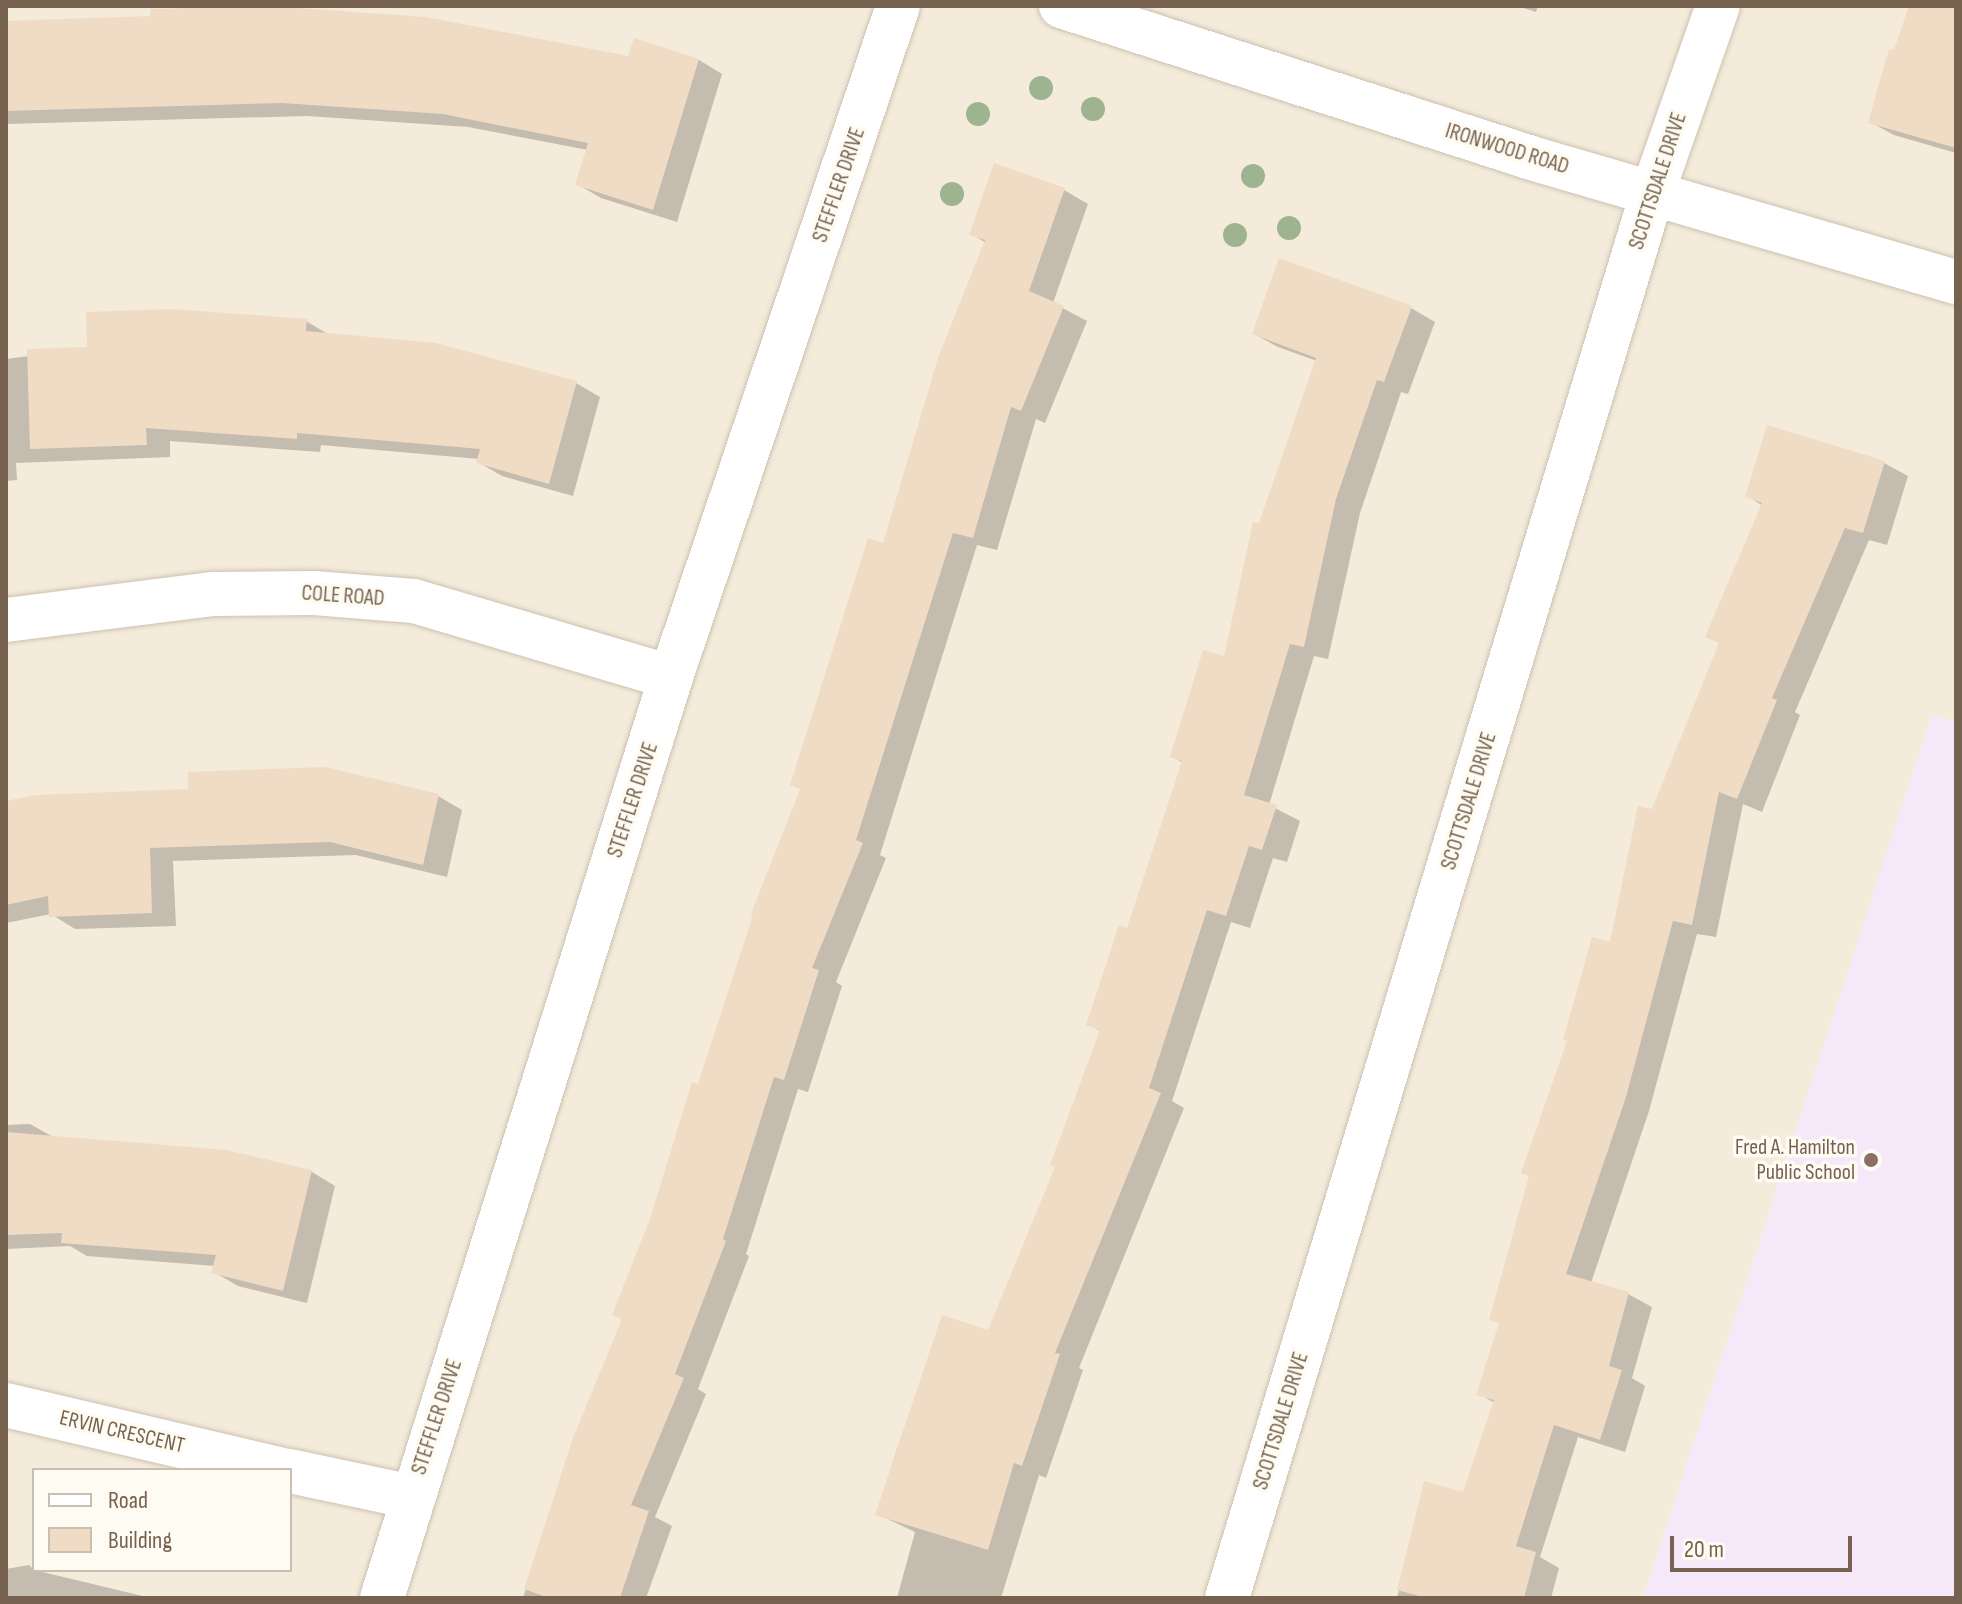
<!DOCTYPE html>
<html>
<head>
<meta charset="utf-8">
<style>
	body { margin:0 }
	#map { position:relative; width:1962px; height:1604px; overflow:hidden; background:#fcf8ec; font-family:"Sofia Sans Condensed",sans-serif }
	div>[style] { position:absolute }
	[style*='--x'] { left:calc(var(--x)*1px); top:calc(var(--y)*1px); width:calc(var(--w)*1px); rotate:calc(var(--a)*1deg) }
	.residential>* { inset:0; background:#f4ebdb }
	.education>* { inset:0; background:#f5e8f9 }
	.shadow>* { inset:0; background:#0003 }
	.building>* { inset:0; background:#f0dbc5 }
	.roads { filter:drop-shadow(0 0 2px #cec1b1) drop-shadow(0 0 2px #cec1b1) }
	.street>* { height:44px; margin:-22px; padding:0 22px; transform-origin:22px; border-radius:22px; background:#fff }
	.secondary>* { height:44px; margin:-22px; padding:0 22px; transform-origin:22px; border-radius:22px; background:#fff }
	.trees>* { width:24px; height:24px; margin:-12px; border-radius:50%; background:#9eb491 }
	.dots>* { width:22px; height:22px; translate:-50% -50%; box-sizing:border-box; border:4px solid #fefbf3; border-radius:50% }
	span { translate:-50% -50%; white-space:nowrap; text-align:center; line-height:1.15; -webkit-text-stroke:7px #fefbf3; paint-order:stroke }
	.street-label { font-size:22px; color:#77624f }
	.education-label { font-size:22px; color:#785e54 }
	.right { translate:-100% -50%; text-align:right }
	.frame { position:absolute; inset:0; border:8px solid #77624f; pointer-events:none }
	.legend { position:absolute; left:32px; top:1468px; width:260px; height:104px; box-sizing:border-box; background:#fefbf3; border:2px solid #c8beb1; margin:0; padding:10px 14px; list-style:none; font-size:24px; color:#77624f }
	.legend li { display:flex; align-items:center; gap:16px; height:40px }
	.legend b { width:40px; border:2px solid #c8beb1 }
	.scale { position:absolute; left:1670px; top:1536px; width:182px; height:36px; box-sizing:border-box; border:4px solid #77624f; border-top:0; padding-left:10px; font-size:24px; line-height:28px; white-space:nowrap; color:#77624f; -webkit-text-stroke:6px #fefbf3; paint-order:stroke }
</style>
</head>
<body>
<div id="map">
	<div class="residential">
		<div style="clip-path:polygon(evenodd,6px 6px,1956px 6px,1956px 722px,1932px 716px,1643px 1598px,6px 1598px,6px 6px,34px 1470px,290px 1470px,290px 1570px,34px 1570px,34px 1470px)"></div>
	</div>
	<div class="education">
		<div style="clip-path:polygon(1932px 715px,1956px 722px,1956px 1598px,1643px 1598px)"></div>
	</div>
	<div class="shadow">
		<div style="clip-path:polygon(1517px 6px,1538px 6px,1536px 12px)"></div>
		<div style="clip-path:polygon(1911px 6px,1956px 6px,1956px 153px,1894px 135px,1870px 122px)"></div>
		<div style="clip-path:polygon(6px 25px,699px 60px,722px 74px,677px 222px,601px 198px,577px 184px,588px 150px,468px 127px,307px 116px,6px 124px)"></div>
		<div style="clip-path:polygon(1064px 190px,1088px 204px,1053px 303px,1087px 321px,1045px 423px,1036px 419px,997px 550px,977px 545px,880px 855px,886px 858px,836px 982px,842px 986px,808px 1092px,798px 1089px,746px 1254px,749px 1256px,698px 1389px,706px 1394px,655px 1517px,672px 1526px,646px 1598px,523px 1598px,575px 1439px,624px 1319px,986px 243px,972px 234px)"></div>
		<div style="clip-path:polygon(1411px 308px,1435px 322px,1408px 394px,1401px 392px,1360px 513px,1328px 659px,1314px 656px,1269px 805px,1300px 821px,1287px 862px,1273px 858px,1250px 928px,1231px 922px,1172px 1101px,1184px 1108px,1079px 1368px,1083px 1370px,1046px 1478px,1039px 1475px,1001px 1598px,897px 1598px,915px 1532px,877px 1514px,896px 1452px,943px 1318px,989px 1333px,1057px 1167px,1102px 1032px,1088px 1024px,1128px 930px,1183px 763px,1172px 756px,1225px 659px,1260px 526px,1317px 361px,1278px 347px,1254px 334px)"></div>
		<div style="clip-path:polygon(306px 321px,331px 336px,576px 383px,600px 397px,573px 496px,502px 476px,478px 462px,479px 459px,321px 445px,320px 452px,170px 441px,170px 457px,16px 463px,17px 480px,6px 481px,6px 359px)"></div>
		<div style="clip-path:polygon(1884px 463px,1908px 476px,1887px 545px,1869px 540px,1795px 712px,1800px 715px,1762px 812px,1743px 804px,1716px 937px,1697px 934px,1649px 1111px,1591px 1283px,1628px 1294px,1652px 1307px,1632px 1378px,1645px 1386px,1625px 1452px,1578px 1437px,1540px 1557px,1559px 1568px,1551px 1598px,1397px 1598px,1426px 1484px,1465px 1494px,1495px 1403px,1479px 1394px,1501px 1324px,1491px 1319px,1654px 811px,1721px 643px,1763px 506px,1747px 496px)"></div>
		<div style="clip-path:polygon(438px 796px,462px 810px,447px 877px,356px 855px,173px 861px,176px 926px,75px 929px,51px 914px,6px 923px,6px 803px)"></div>
		<div style="clip-path:polygon(30px 1124px,55px 1138px,225px 1152px,312px 1172px,335px 1186px,307px 1303px,238px 1286px,214px 1272px,215px 1266px,87px 1256px,70px 1246px,6px 1249px,6px 1125px)"></div>
		<div style="clip-path:polygon(29px 1565px,34px 1570px,151px 1598px,6px 1598px,6px 1569px)"></div>
	</div>
	<div class="building">
		<div style="clip-path:polygon(270px 6px,426px 17px,628px 56px,634px 38px,699px 59px,653px 210px,575px 185px,588px 143px,443px 114px,282px 103px,6px 111px,6px 21px,150px 16px,150px 9px)"></div>
		<div style="clip-path:polygon(1909px 6px,1956px 6px,1956px 148px,1868px 123px,1889px 49px,1894px 50px)"></div>
		<div style="clip-path:polygon(994px 163px,1065px 188px,1029px 291px,1064px 306px,1021px 411px,1011px 407px,973px 538px,953px 533px,856px 840px,863px 843px,812px 968px,819px 970px,784px 1080px,774px 1077px,723px 1239px,726px 1241px,675px 1374px,684px 1378px,631px 1505px,649px 1511px,620px 1598px,549px 1598px,524px 1589px,573px 1438px,622px 1319px,612px 1315px,650px 1219px,692px 1082px,698px 1084px,753px 915px,751px 914px,800px 789px,790px 785px,868px 538px,883px 543px,938px 358px,985px 240px,969px 235px)"></div>
		<div style="clip-path:polygon(1279px 258px,1412px 306px,1384px 382px,1377px 380px,1336px 499px,1304px 647px,1290px 644px,1244px 795px,1277px 805px,1262px 850px,1249px 846px,1226px 916px,1207px 910px,1149px 1088px,1161px 1093px,1055px 1353px,1060px 1354px,1022px 1466px,1014px 1463px,988px 1550px,875px 1515px,942px 1315px,988px 1330px,1055px 1167px,1050px 1165px,1100px 1030px,1086px 1025px,1119px 925px,1127px 928px,1182px 761px,1170px 757px,1203px 650px,1224px 656px,1253px 522px,1259px 523px,1316px 358px,1252px 334px)"></div>
		<div style="clip-path:polygon(171px 309px,307px 319px,306px 331px,436px 343px,577px 381px,549px 484px,476px 463px,480px 449px,297px 433px,297px 439px,146px 428px,147px 445px,30px 449px,27px 349px,87px 347px,86px 312px)"></div>
		<div style="clip-path:polygon(1767px 425px,1885px 461px,1863px 533px,1845px 528px,1772px 698px,1777px 700px,1737px 799px,1719px 792px,1692px 925px,1673px 921px,1626px 1097px,1566px 1274px,1629px 1292px,1609px 1366px,1622px 1370px,1600px 1440px,1554px 1425px,1516px 1546px,1536px 1552px,1524px 1598px,1427px 1598px,1397px 1590px,1424px 1481px,1463px 1492px,1494px 1400px,1476px 1395px,1499px 1323px,1489px 1320px,1529px 1176px,1521px 1173px,1567px 1041px,1563px 1040px,1592px 937px,1610px 942px,1638px 806px,1652px 809px,1719px 643px,1705px 637px,1762px 503px,1745px 497px)"></div>
		<div style="clip-path:polygon(325px 767px,439px 794px,423px 865px,330px 842px,150px 848px,152px 913px,49px 917px,48px 896px,6px 905px,6px 801px,36px 795px,188px 789px,188px 772px)"></div>
		<div style="clip-path:polygon(6px 1132px,226px 1150px,312px 1170px,283px 1291px,211px 1273px,216px 1255px,61px 1243px,62px 1233px,6px 1235px)"></div>
	</div>
	<div class="roads">
		<div class="street">
			<div style="--x:1061;--y:6;--w:491;--a:17.9"></div>
			<div style="--x:1528;--y:157;--w:446;--a:16.3"></div>
			<div style="--x:6;--y:620;--w:209;--a:-7.2"></div>
			<div style="--x:213;--y:594;--w:101;--a:-0.6"></div>
			<div style="--x:314;--y:593;--w:100;--a:4.6"></div>
			<div style="--x:414;--y:601;--w:268;--a:16.5"></div>
			<div style="--x:6;--y:1405;--w:285;--a:13.2"></div>
			<div style="--x:290;--y:1471;--w:125;--a:12"></div>
			<div style="--x:382;--y:1598;--w:965;--a:-72.58"></div>
			<div style="--x:671;--y:677;--w:708;--a:-71.31"></div>
		</div>
		<div class="secondary">
			<div style="--x:1227;--y:1598;--w:1467;--a:-73.16"></div>
			<div style="--x:1652;--y:194;--w:199;--a:-70.7"></div>
		</div>
	</div>
	<div class="trees">
		<div style="left:1041px;top:88px"></div>
		<div style="left:1093px;top:109px"></div>
		<div style="left:978px;top:114px"></div>
		<div style="left:1253px;top:176px"></div>
		<div style="left:952px;top:194px"></div>
		<div style="left:1289px;top:228px"></div>
		<div style="left:1235px;top:235px"></div>
	</div>
	<div class="dots">
		<div style="left:1871px;top:1160px;background:#8d6e63"></div>
	</div>
	<div class="street-label">
		<span style="left:1507px;top:149px;rotate:17deg">IRONWOOD ROAD</span>
		<span style="left:1658px;top:181px;rotate:-72deg">SCOTTSDALE DRIVE</span>
		<span style="left:839px;top:185px;rotate:-71deg">STEFFLER DRIVE</span>
		<span style="left:343px;top:596px;rotate:4deg">COLE ROAD</span>
		<span style="left:633px;top:800px;rotate:-72deg">STEFFLER DRIVE</span>
		<span style="left:1469px;top:801px;rotate:-73deg">SCOTTSDALE DRIVE</span>
		<span style="left:437px;top:1417px;rotate:-72deg">STEFFLER DRIVE</span>
		<span style="left:1281px;top:1421px;rotate:-73deg">SCOTTSDALE DRIVE</span>
		<span style="left:122px;top:1432px;rotate:13deg">ERVIN CRESCENT</span>
	</div>
	<div class="education-label">
		<span class="right" style="left:1855px;top:1160px">Fred A. Hamilton<br>Public School</span>
	</div>
	<div class="frame"></div>
	<ul class="legend">
	<li><b style="height:10px;background:#fff"></b>Road</li>
	<li><b style="height:22px;background:#f0dbc5"></b>Building</li>
	</ul>
	<div class="scale">20 m</div>
</div>
</body>
</html>
